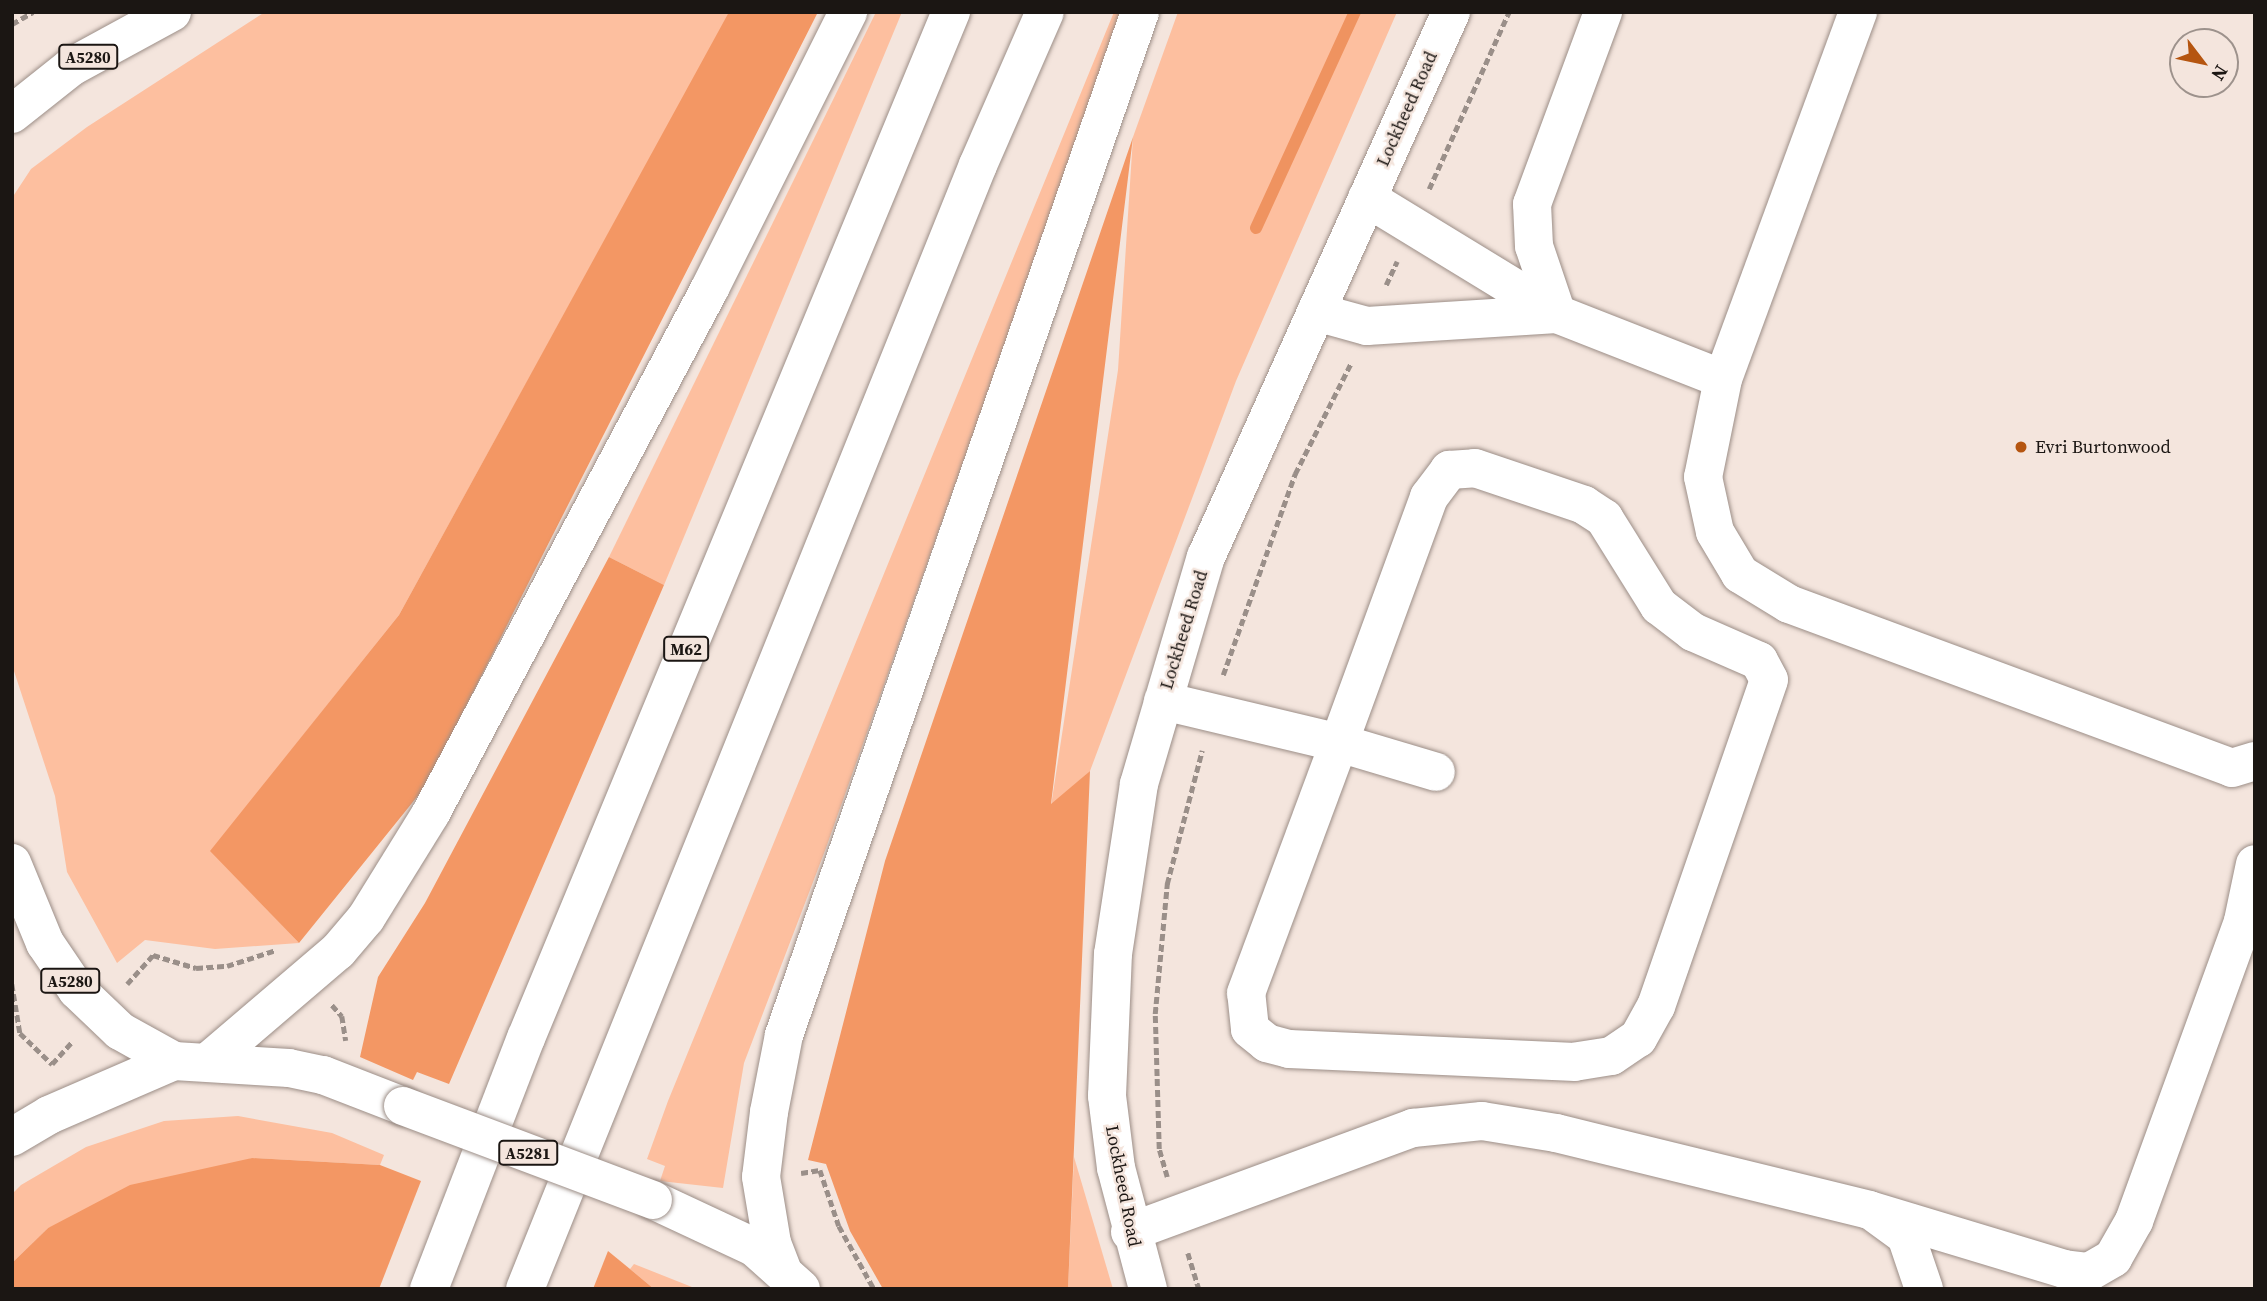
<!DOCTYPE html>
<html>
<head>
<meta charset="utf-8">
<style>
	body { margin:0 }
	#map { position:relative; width:2267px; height:1301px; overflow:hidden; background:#f4e5dd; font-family:"Source Serif 4",serif }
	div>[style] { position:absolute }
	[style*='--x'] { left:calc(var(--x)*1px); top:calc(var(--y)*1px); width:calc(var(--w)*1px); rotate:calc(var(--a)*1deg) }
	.green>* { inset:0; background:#fdbf9f }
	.forest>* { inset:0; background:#f39764 }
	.stream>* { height:12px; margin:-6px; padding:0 6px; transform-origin:6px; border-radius:6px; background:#ef9360 }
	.path>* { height:4.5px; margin-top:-2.25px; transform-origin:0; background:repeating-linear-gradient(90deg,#9a8f89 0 7px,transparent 0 10.5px) }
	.roads { filter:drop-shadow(0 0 2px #9c8e87) drop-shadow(0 0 2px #9c8e87) }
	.minor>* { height:38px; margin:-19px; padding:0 19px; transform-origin:19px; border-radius:19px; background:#fff }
	.major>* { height:38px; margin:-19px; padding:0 19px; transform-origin:19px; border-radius:19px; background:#fff }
	.highway>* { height:38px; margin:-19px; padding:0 19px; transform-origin:19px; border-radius:19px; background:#fff }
	.bridges { filter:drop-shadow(0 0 2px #9c8e87) drop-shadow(0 0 2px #9c8e87) }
	.major-bridge>* { height:38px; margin:-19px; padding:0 19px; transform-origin:19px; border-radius:19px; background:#fff }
	.dots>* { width:19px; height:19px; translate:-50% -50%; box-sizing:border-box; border:4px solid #f4e5dd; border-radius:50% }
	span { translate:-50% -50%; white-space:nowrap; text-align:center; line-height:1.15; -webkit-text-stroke:5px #f4e5dd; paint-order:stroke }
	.shield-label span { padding:2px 5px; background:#f4e5dd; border:2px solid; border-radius:5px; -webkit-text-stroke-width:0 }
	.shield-label { font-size:16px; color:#1b1613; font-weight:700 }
	.street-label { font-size:18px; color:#1b1613 }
	.poi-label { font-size:18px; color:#1b1613 }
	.left { translate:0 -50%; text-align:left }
	.frame { position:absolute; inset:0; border:14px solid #1b1613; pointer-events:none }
	.north { position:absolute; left:2169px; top:28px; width:70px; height:70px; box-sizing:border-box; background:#f4e5dd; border:2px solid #9d928c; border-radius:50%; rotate:122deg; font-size:19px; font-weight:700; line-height:28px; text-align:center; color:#1b1613 }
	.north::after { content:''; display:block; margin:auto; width:24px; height:32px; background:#b55510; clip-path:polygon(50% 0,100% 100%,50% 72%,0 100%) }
</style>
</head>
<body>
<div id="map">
	<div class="green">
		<div style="clip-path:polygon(265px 12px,730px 12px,399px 615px,211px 851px,299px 943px,215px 949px,145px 940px,117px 963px,67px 872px,55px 796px,12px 665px,12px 198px,31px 169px,87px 127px)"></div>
		<div style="clip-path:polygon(876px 12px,902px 12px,664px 585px,609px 557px)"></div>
		<div style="clip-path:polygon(1114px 12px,1123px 12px,826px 848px,744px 1063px,723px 1188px,660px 1181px,665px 1166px,647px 1159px,668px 1101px)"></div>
		<div style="clip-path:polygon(1178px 12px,1397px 12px,1236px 381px,1090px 771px,1051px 806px,1118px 370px,1133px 137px)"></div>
		<div style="clip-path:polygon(238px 1116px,332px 1133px,384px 1155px,380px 1165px,252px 1158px,48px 1228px,12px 1263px,12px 1194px,21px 1185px,86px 1147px,164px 1121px)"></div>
		<div style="clip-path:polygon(1074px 1157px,1113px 1289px,1068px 1289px)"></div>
		<div style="clip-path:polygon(634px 1264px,697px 1289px,654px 1289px,630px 1269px)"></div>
	</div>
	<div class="forest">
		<div style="clip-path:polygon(729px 12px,818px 12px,425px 787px,299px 943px,210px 851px,399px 615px)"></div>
		<div style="clip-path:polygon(1133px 137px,1051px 804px,1090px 771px,1068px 1289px,883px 1289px,850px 1231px,826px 1164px,808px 1160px,885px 861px)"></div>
		<div style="clip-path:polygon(609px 557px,664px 585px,449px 1084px,417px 1072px,413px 1080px,360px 1057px,378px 977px,425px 903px)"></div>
		<div style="clip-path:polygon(252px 1158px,380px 1165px,421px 1181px,379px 1289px,12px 1289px,12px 1263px,48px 1228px,130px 1185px)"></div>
		<div style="clip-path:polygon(608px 1251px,630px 1269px,654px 1289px,593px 1289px)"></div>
	</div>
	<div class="stream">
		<div style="--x:1256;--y:228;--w:238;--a:-65.4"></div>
	</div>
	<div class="path">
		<div style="--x:12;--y:24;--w:24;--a:-30"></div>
		<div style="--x:1429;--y:189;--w:194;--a:-65.7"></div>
		<div style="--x:1386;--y:285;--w:26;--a:-65"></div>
		<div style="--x:1223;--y:675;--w:214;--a:-70.3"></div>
		<div style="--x:1295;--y:474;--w:124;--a:-63.2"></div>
		<div style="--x:12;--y:984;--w:50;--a:80.7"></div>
		<div style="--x:20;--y:1033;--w:45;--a:44.1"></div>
		<div style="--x:52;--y:1064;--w:31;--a:-48"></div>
		<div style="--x:127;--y:984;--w:39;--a:-48"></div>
		<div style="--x:153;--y:955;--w:45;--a:16.8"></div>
		<div style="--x:196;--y:968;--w:31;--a:-4"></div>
		<div style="--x:227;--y:966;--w:52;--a:-18.1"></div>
		<div style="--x:332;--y:1005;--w:15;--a:48"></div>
		<div style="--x:342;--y:1016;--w:25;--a:81"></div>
		<div style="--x:801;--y:1173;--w:19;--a:-9"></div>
		<div style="--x:820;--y:1170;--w:59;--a:71.3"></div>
		<div style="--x:839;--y:1226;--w:72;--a:60.9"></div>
		<div style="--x:1167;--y:1177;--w:29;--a:-106"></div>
		<div style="--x:1159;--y:1149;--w:135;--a:-91.7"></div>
		<div style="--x:1155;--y:1014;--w:131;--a:-84.7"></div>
		<div style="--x:1167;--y:884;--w:138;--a:-75.3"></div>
		<div style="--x:1188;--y:1253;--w:38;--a:73"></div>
	</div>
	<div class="roads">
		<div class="minor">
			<div style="--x:1858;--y:12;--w:391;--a:110.2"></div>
			<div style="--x:1723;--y:379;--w:100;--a:101.5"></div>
			<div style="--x:1703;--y:477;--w:56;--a:77.7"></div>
			<div style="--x:1715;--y:532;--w:49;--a:59.2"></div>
			<div style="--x:1740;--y:574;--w:57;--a:31.5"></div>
			<div style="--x:1789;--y:604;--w:472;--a:20.3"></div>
			<div style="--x:2232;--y:768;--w:24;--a:-17"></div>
			<div style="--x:1367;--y:198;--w:223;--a:31.4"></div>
			<div style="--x:1557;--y:314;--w:178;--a:21.4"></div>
			<div style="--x:1316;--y:312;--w:53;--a:15.4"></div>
			<div style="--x:1367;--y:326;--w:190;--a:-3.6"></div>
			<div style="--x:1557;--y:314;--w:72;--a:-108.7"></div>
			<div style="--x:1534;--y:246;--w:42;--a:-92.7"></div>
			<div style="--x:1532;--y:204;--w:205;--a:-69.7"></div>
			<div style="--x:1163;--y:701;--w:181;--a:13.4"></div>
			<div style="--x:1339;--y:743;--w:262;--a:-69.9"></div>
			<div style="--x:1429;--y:497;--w:34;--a:-53"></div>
			<div style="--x:1449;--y:470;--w:26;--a:-4"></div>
			<div style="--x:1475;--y:468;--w:115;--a:18.7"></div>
			<div style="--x:1584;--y:505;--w:24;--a:33"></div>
			<div style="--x:1604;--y:518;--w:104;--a:58"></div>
			<div style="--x:1659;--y:606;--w:43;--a:37.4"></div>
			<div style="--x:1693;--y:632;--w:72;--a:23.7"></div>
			<div style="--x:1759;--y:661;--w:21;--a:62"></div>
			<div style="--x:1769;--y:680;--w:345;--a:109.1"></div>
			<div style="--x:1656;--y:1006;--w:37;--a:119"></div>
			<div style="--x:1638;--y:1038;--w:32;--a:146"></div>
			<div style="--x:1611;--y:1056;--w:36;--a:171"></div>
			<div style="--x:1575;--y:1062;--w:286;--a:-177.4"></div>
			<div style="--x:1289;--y:1049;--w:23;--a:-165"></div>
			<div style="--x:1267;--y:1043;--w:22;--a:-141"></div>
			<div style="--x:1250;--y:1029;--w:36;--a:-96"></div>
			<div style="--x:1246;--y:993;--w:267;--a:-69.6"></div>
			<div style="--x:1339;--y:743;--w:101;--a:16.6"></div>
			<div style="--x:1877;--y:1215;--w:36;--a:36"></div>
			<div style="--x:1906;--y:1236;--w:56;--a:71.2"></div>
			<div style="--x:1130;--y:1232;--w:302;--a:-20.2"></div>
			<div style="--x:1413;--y:1128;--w:69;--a:-5.8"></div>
			<div style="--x:1482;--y:1121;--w:75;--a:9.2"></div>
			<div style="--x:1556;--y:1133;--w:322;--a:13.8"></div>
			<div style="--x:1869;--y:1210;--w:204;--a:16.8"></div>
			<div style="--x:2064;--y:1269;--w:25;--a:7"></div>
			<div style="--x:2089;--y:1272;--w:28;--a:-30"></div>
			<div style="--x:2113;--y:1258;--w:43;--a:-60.4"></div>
			<div style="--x:2134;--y:1221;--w:319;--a:-70"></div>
			<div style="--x:2243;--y:921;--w:58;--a:-78.1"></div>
			<div style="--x:1148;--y:1289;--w:125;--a:-104.8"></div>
			<div style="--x:1116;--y:1168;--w:73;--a:-97.1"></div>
			<div style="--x:1107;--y:1096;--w:142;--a:-87.6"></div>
			<div style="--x:1113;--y:954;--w:172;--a:-81.3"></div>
			<div style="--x:1139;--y:784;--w:237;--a:-73.6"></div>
			<div style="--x:1206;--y:557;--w:598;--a:-65.79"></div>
		</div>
		<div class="major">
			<div style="--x:12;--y:114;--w:75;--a:-38.5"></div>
			<div style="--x:71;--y:67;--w:115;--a:-28.6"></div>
			<div style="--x:12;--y:863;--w:87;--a:67.6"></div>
			<div style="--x:45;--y:943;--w:57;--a:55.8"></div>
			<div style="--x:77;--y:990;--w:59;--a:43.6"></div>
			<div style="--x:120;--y:1031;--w:62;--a:29.1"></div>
			<div style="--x:209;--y:1061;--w:170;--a:-40.5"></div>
			<div style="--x:769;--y:1112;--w:65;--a:97"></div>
			<div style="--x:761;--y:1177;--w:67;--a:80.5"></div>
			<div style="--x:772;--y:1243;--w:28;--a:69"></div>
			<div style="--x:12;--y:1137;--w:43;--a:-30.7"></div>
			<div style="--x:49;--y:1115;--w:136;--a:-23.4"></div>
			<div style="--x:174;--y:1061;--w:115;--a:3.5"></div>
			<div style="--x:289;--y:1068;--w:35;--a:12"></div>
			<div style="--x:323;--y:1075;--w:86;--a:21.2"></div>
			<div style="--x:653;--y:1200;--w:111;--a:25"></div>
			<div style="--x:754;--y:1247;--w:63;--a:41.8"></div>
		</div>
		<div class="highway">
			<div style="--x:338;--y:951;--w:43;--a:-49.7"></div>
			<div style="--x:366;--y:918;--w:123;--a:-58.2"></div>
			<div style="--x:431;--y:813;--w:595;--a:-62.01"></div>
			<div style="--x:710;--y:288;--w:309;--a:-63.4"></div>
			<div style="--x:769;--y:1112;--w:78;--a:-79"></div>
			<div style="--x:784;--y:1035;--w:1083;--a:-70.81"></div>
			<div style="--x:429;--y:1289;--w:269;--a:-68.9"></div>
			<div style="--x:526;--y:1038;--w:1111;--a:-67.5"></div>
			<div style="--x:525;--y:1289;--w:1212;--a:-68.05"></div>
			<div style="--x:978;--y:165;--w:167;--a:-66.4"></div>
		</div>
	</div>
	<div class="bridges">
		<div class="major-bridge">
			<div style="--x:403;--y:1106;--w:267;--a:20.6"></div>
		</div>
	</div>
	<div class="dots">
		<div style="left:2021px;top:447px;background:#b55510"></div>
	</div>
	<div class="shield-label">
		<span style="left:88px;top:57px">A5280</span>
		<span style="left:686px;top:649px">M62</span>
		<span style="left:70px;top:981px">A5280</span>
		<span style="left:528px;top:1153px">A5281</span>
	</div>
	<div class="street-label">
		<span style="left:1407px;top:109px;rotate:-66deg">Lockheed Road</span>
		<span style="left:1184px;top:630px;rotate:-73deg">Lockheed Road</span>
		<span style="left:1123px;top:1186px;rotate:79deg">Lockheed Road</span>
	</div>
	<div class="poi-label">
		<span class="left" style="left:2035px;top:447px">Evri Burtonwood</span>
	</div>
	<div class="frame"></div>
	<div class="north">N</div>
</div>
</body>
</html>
